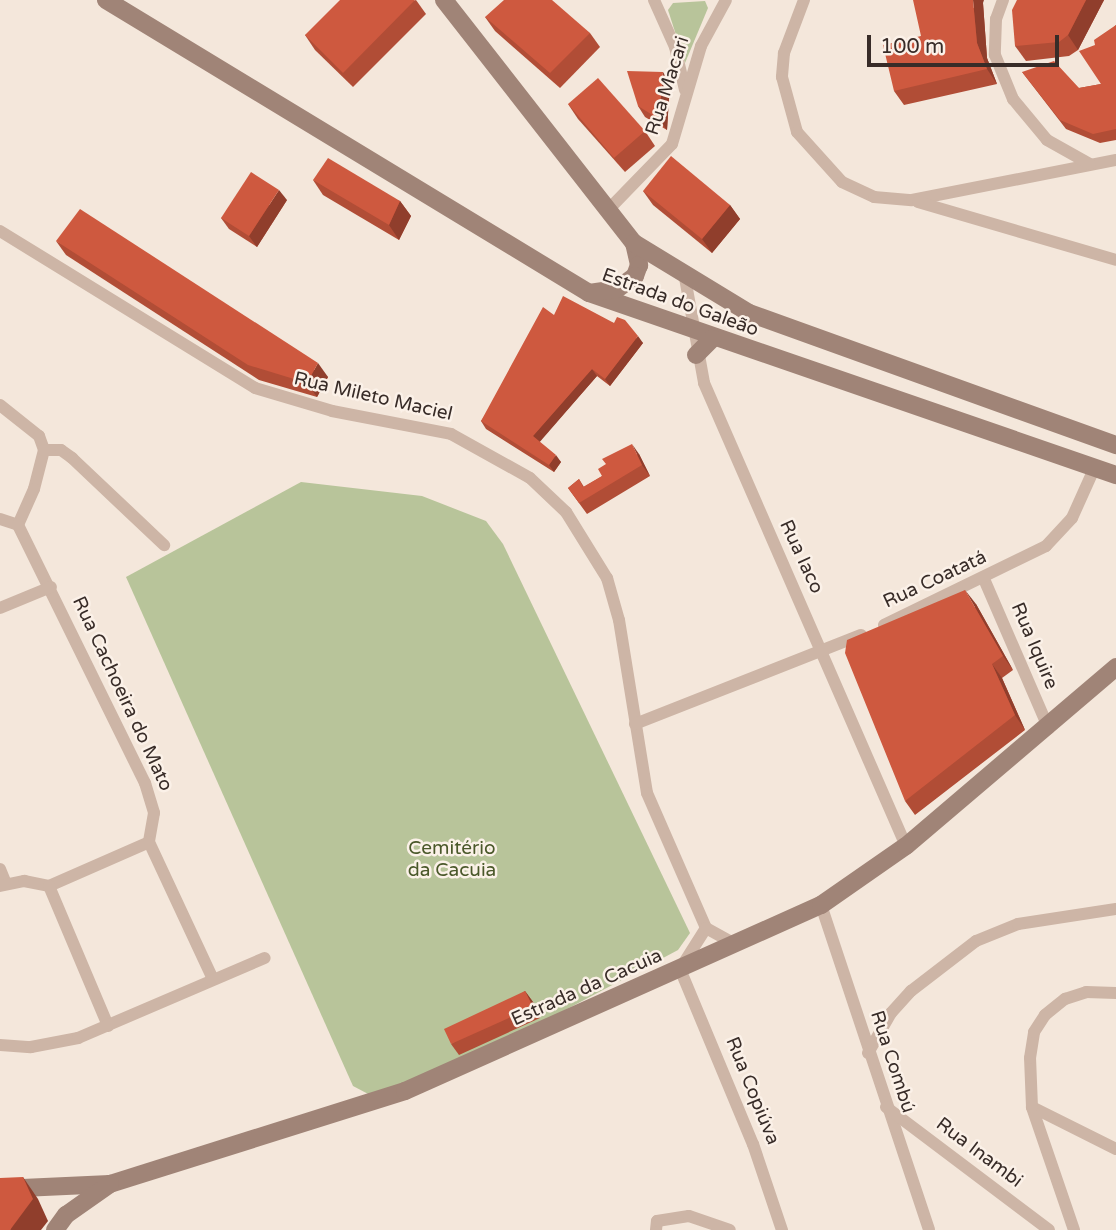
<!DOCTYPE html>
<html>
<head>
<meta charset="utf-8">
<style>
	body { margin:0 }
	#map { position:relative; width:1116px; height:1230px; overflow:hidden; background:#f4e7db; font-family:"Varela Round",sans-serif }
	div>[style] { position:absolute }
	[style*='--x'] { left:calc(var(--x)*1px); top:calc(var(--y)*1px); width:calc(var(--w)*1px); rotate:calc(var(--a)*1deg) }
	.green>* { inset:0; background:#b8c49a }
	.street>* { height:12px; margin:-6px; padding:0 6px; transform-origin:6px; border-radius:6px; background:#cdb5a6 }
	.secondary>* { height:18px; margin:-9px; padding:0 9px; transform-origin:9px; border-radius:9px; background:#a08477 }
	.wall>* { inset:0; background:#b14d36 }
	.shaded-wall>* { inset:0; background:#903e2c }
	.building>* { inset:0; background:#ce593f }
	span { translate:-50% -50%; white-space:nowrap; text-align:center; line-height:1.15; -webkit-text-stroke:5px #fbf1e8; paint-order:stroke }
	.street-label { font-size:19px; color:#382c28 }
	.park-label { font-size:19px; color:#4a582a }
	.scale { position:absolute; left:867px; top:35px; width:192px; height:32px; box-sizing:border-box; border:4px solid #382c28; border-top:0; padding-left:9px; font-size:21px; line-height:24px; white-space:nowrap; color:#382c28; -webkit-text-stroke:5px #fbf1e8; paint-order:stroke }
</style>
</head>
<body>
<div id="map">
	<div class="green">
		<div style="clip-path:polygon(705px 1px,708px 8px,685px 63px,668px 10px,673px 3px)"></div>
		<div style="clip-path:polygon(301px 482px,422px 496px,486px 521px,503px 544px,690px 933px,678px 950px,554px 1016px,402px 1089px,372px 1096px,353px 1086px,126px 577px)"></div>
	</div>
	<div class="street">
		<div style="--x:654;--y:0;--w:51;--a:65.9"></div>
		<div style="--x:675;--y:47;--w:44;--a:76.9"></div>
		<div style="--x:804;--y:0;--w:57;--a:110.7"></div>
		<div style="--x:784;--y:53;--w:24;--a:95"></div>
		<div style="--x:782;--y:77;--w:57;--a:74.7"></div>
		<div style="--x:797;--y:132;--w:67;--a:48"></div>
		<div style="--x:842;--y:182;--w:35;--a:25"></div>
		<div style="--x:874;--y:197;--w:38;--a:5"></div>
		<div style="--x:912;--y:200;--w:208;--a:-11.1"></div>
		<div style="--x:1003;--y:0;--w:20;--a:110"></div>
		<div style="--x:996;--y:19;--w:36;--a:92"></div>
		<div style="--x:995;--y:55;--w:48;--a:67.8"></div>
		<div style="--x:1013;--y:99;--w:53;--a:50.3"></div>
		<div style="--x:1047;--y:140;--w:49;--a:29.2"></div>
		<div style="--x:918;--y:202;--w:206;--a:16.3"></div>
		<div style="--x:610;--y:208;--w:89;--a:-45.9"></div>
		<div style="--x:672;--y:144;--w:102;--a:-73.5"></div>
		<div style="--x:701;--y:46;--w:52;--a:-61.5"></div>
		<div style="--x:0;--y:231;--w:299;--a:31.6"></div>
		<div style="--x:255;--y:388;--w:80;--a:16.6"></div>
		<div style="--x:332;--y:411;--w:121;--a:10.9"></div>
		<div style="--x:451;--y:434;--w:90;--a:29.1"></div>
		<div style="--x:530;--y:478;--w:50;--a:43.4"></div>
		<div style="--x:566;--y:512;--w:78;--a:58.2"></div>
		<div style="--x:607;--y:578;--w:44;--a:74.1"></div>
		<div style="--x:619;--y:620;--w:175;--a:80.8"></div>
		<div style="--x:647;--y:793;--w:147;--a:66.4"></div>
		<div style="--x:706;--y:928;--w:49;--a:122.4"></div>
		<div style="--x:680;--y:969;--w:190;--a:67.4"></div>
		<div style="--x:753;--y:1144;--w:91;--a:71.4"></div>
		<div style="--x:685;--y:278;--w:107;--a:79.7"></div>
		<div style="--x:704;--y:383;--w:505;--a:66.43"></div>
		<div style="--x:0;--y:405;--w:50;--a:38.5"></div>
		<div style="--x:39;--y:436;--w:15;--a:70"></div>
		<div style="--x:44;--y:450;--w:40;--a:104.4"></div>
		<div style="--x:34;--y:489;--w:39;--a:114"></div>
		<div style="--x:44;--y:450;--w:17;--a:0"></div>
		<div style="--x:61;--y:450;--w:14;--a:36"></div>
		<div style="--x:72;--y:458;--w:127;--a:43.4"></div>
		<div style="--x:0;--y:519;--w:19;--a:18"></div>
		<div style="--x:18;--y:525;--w:288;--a:63.8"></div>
		<div style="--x:145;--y:783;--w:31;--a:73"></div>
		<div style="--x:154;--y:813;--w:29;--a:100"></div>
		<div style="--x:149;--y:842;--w:149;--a:65"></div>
		<div style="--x:984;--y:579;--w:163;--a:66.6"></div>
		<div style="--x:0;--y:608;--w:55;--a:-22.4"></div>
		<div style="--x:884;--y:625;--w:180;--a:-26"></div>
		<div style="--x:1046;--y:546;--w:38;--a:-47"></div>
		<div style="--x:1072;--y:518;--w:54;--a:-65.8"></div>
		<div style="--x:635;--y:724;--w:243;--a:-21.5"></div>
		<div style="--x:0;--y:869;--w:16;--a:68"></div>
		<div style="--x:0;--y:886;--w:25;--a:-12"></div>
		<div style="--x:24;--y:881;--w:25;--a:11"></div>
		<div style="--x:49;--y:886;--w:109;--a:-23.7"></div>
		<div style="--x:49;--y:886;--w:152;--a:67.1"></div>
		<div style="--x:821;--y:905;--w:342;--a:71.6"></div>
		<div style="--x:706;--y:928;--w:31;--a:29"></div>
		<div style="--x:0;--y:1045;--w:31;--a:4"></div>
		<div style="--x:31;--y:1047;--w:48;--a:-10.8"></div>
		<div style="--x:78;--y:1038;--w:203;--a:-23.2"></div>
		<div style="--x:868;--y:1053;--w:46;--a:-60.1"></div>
		<div style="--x:891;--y:1013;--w:30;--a:-48"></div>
		<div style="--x:911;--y:991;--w:82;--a:-37.6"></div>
		<div style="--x:976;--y:941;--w:45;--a:-22"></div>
		<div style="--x:1018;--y:924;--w:99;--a:-8.7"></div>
		<div style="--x:886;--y:1107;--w:204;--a:37"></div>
		<div style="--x:1032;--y:1107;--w:94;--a:26.6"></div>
		<div style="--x:656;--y:1230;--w:9;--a:-84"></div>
		<div style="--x:657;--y:1221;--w:32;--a:-9"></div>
		<div style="--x:689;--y:1216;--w:43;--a:18.9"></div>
		<div style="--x:1074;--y:1230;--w:130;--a:-108.9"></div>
		<div style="--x:1032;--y:1107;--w:49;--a:-92.3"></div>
		<div style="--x:1030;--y:1058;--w:26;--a:-81"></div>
		<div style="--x:1034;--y:1032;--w:20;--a:-57"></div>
		<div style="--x:1045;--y:1015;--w:26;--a:-39"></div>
		<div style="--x:1065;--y:999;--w:22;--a:-18"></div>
		<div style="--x:1086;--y:992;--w:30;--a:2"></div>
	</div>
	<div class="secondary">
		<div style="--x:106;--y:0;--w:565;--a:31.24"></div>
		<div style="--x:589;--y:293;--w:558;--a:19.05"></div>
		<div style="--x:444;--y:0;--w:308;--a:52"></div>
		<div style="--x:634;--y:243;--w:23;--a:77"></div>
		<div style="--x:639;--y:265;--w:12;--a:110"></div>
		<div style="--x:635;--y:276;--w:22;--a:144"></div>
		<div style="--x:617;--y:289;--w:28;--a:172"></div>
		<div style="--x:634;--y:243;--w:135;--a:31.3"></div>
		<div style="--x:749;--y:313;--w:390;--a:19.8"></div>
		<div style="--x:696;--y:355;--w:23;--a:-45"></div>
		<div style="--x:0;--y:1189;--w:110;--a:-2.6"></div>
		<div style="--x:110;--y:1184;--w:309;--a:-17.5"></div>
		<div style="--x:405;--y:1091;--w:456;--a:-24.1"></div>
		<div style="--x:821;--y:905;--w:103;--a:-34.8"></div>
		<div style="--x:906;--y:846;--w:276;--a:-40.4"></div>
		<div style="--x:55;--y:1230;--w:19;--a:-54"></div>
		<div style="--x:66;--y:1215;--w:54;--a:-35.2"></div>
	</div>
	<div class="wall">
		<div style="clip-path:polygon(416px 0,426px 14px,353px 87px,315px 50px,305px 35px)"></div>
		<div style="clip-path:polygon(1017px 0,1104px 0,1078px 50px,1069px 56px,1026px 61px,1015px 46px)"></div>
		<div style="clip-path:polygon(983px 3px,987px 58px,997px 84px,904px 105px,894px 91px,921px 36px)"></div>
		<div style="clip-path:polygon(485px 17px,590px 33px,600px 47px,560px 88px,495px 31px)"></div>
		<div style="clip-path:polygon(1116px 25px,1116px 140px,1100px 143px,1066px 129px,1022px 72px,1079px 88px,1101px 84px,1095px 45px)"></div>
		<div style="clip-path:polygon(670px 83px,667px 130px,645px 117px,638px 106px)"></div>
		<div style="clip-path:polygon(568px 104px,645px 131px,655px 146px,625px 172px,578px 119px)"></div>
		<div style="clip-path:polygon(313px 180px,400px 201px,411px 216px,399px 240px,323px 195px)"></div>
		<div style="clip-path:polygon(643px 191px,730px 205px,740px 219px,712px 253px,653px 205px)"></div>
		<div style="clip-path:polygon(287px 200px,257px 247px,229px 229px,221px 218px)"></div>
		<div style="clip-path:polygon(56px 241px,328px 377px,317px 397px,259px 380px,66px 255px)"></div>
		<div style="clip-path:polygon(554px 315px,614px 323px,643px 343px,610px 386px,597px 376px,539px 442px,561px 462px,554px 472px,486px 429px,481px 421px)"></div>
		<div style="clip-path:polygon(639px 454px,650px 476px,587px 514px,568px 488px,579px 479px,584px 487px)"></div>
		<div style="clip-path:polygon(976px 604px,1013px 670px,1002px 678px,1025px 730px,915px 815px,905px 801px)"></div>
		<div style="clip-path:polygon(525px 991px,533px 1002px,540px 1018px,459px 1055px,451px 1044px)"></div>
	</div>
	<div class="shaded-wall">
		<div style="clip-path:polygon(973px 0,984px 0,983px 3px,987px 58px,997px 84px,987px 69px,977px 43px)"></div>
		<div style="clip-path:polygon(1086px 0,1104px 0,1078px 50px,1068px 35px)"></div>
		<div style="clip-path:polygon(663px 72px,670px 83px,667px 130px,659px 119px)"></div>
		<div style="clip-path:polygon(279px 190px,287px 200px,257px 247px,249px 236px)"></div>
		<div style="clip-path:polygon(400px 201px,411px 216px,399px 240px,389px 225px)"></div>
		<div style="clip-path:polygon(730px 205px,740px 219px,712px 253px,702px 239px)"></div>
		<div style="clip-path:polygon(638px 336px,643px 343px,610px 386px,605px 379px)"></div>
		<div style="clip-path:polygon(318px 363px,328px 377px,317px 397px,307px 383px)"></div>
		<div style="clip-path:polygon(592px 369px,597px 376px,538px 444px,533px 436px)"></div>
		<div style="clip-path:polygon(632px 444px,639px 454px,650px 476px,642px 465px)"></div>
		<div style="clip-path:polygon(556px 455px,561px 462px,554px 472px,549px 465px)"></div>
		<div style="clip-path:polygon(965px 590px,976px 604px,1013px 670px,1003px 656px)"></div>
		<div style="clip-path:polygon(992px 664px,1002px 678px,1025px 730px,1015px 715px)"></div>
		<div style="clip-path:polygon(525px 991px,533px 1002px,540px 1018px,533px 1007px)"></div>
		<div style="clip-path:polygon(23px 1177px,38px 1199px,48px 1221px,41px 1230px,10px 1230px)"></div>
	</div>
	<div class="building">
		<div style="clip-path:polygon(340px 0,415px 0,343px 73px,305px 35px)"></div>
		<div style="clip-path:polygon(504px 0,552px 0,590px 33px,550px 73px,485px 17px)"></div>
		<div style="clip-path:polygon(913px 0,973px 0,977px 43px,987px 69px,894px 91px,883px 45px,921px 36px)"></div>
		<div style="clip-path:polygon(1017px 0,1086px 0,1068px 35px,1059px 42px,1015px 46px,1012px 10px)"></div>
		<div style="clip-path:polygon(1116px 25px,1116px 129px,1093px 134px,1060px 120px,1022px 72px,1054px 61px,1079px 88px,1101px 84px,1079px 51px,1095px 45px,1094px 40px)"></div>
		<div style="clip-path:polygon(627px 71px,663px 72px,659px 119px,638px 106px)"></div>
		<div style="clip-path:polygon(598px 78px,645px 131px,614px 158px,568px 104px)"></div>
		<div style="clip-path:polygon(671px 156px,730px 205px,702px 239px,643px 191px)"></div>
		<div style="clip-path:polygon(328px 158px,400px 201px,389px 225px,313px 180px)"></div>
		<div style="clip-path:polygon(251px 172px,279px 190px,249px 236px,221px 218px)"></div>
		<div style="clip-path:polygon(80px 209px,318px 363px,307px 383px,248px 365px,56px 241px)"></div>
		<div style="clip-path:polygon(563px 296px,614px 323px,617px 317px,625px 320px,638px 336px,605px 379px,592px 369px,533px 436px,556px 455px,549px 465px,481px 421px,543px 307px,554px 315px)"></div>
		<div style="clip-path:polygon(632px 444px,642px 465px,579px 503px,568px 488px,579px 479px,583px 487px,602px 476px,598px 469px,606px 464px,602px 459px)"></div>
		<div style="clip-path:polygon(965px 590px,1003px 656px,992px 664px,1015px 715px,905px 801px,845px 653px,847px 640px)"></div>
		<div style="clip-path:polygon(525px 991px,533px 1007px,451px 1044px,444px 1029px)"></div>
		<div style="clip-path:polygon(23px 1177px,33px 1199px,10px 1230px,0 1230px,0 1178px)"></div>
	</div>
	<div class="street-label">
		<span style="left:668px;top:86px;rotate:-72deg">Rua Macari</span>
		<span style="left:680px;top:303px;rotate:20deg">Estrada do Galeão</span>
		<span style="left:373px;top:397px;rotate:13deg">Rua Mileto Maciel</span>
		<span style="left:801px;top:557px;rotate:65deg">Rua Iaco</span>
		<span style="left:935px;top:580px;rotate:-25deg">Rua Coatatá</span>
		<span style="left:1034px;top:646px;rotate:67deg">Rua Iquire</span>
		<span style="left:122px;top:694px;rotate:65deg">Rua Cachoeira do Mato</span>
		<span style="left:587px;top:988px;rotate:-24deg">Estrada da Cacuia</span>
		<span style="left:892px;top:1062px;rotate:72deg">Rua Combú</span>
		<span style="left:752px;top:1091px;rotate:68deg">Rua Copiúva</span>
		<span style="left:979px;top:1153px;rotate:37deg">Rua Inambi</span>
	</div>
	<div class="park-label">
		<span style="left:452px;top:860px">Cemitério<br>da Cacuia</span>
	</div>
	<div class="scale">100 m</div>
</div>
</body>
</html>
